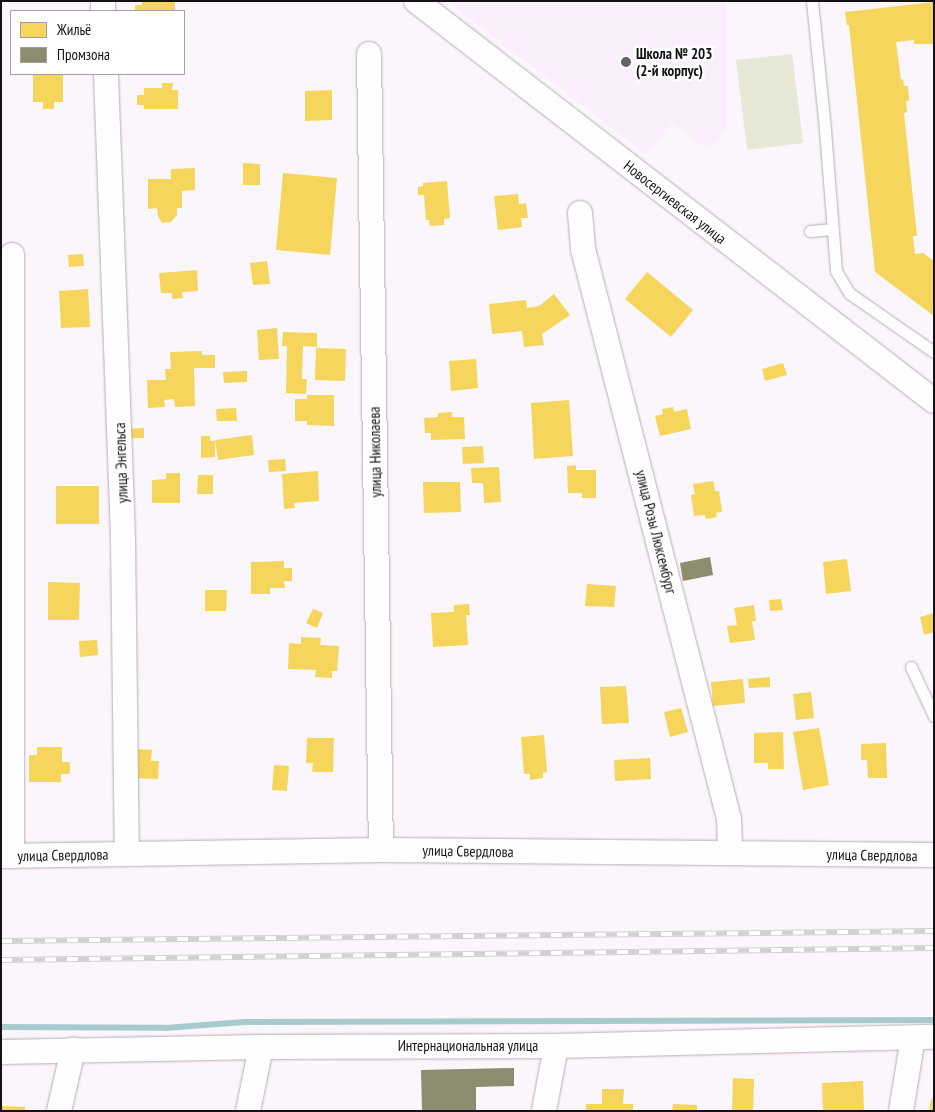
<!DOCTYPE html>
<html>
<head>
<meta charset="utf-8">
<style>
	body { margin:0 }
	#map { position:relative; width:935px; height:1112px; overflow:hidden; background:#fbf6fb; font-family:"PT Sans Narrow",sans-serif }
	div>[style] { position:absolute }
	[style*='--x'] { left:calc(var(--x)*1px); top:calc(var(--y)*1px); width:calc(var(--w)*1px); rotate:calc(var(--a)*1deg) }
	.built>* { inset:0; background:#fceffd }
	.green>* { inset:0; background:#e7e8d6 }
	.homes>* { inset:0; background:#f6d55c }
	.industry>* { inset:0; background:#8c8c6e }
	.stream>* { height:6px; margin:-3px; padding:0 3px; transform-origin:3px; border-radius:3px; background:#a7cbcd }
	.roads { filter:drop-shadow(0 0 1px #b4afb4) drop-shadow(0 0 1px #b4afb4) }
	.lane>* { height:11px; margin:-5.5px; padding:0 5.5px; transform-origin:5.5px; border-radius:5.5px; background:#fefefe }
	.street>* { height:24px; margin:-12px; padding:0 12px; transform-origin:12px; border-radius:12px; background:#fefefe }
	.rail>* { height:5.5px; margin-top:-2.75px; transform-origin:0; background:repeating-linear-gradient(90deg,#fff 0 11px,#d2d1d2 0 22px); box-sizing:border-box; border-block:1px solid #d2d1d2 }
	.dots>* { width:14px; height:14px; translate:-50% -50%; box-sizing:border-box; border:2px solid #fff; border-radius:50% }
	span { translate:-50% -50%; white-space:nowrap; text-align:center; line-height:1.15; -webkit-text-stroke:5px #fff; paint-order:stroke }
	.poi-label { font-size:15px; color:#161116; font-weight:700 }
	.left { translate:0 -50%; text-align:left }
	.street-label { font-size:15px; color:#161116 }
	.frame { position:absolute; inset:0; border:2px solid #161116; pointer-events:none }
	.legend { position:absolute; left:10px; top:10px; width:175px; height:65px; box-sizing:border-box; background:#fff; border:1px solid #a2a0a2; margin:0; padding:6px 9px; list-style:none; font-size:15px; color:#161116 }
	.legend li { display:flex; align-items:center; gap:10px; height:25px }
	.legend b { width:25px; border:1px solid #a2a0a2 }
</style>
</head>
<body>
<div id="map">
	<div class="built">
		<div style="clip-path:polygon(447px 1px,726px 1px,726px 130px,710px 151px,672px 123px,647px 155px)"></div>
	</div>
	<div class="green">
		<div style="clip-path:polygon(792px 54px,803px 143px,747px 150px,736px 60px)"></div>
	</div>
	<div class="homes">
		<div style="clip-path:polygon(142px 1px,175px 1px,175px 11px,135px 11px,135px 5px,142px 5px)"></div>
		<div style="clip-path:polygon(934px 2px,934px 44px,914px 44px,914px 40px,896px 42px,901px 80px,903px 79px,904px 86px,908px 86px,909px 101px,906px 101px,907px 112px,904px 113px,917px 236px,913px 236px,915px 254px,923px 253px,934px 261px,934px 316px,875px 272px,849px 25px,847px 25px,845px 12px)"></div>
		<div style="clip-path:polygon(33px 74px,63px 74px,63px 102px,54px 102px,54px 109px,43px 109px,43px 102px,33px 102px)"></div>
		<div style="clip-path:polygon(162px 83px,173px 83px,172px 90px,178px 90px,178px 109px,144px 109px,144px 105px,137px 105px,137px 95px,144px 95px,144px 88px,162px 88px)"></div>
		<div style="clip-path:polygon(332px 90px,332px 120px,305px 121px,305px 91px)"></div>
		<div style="clip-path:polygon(243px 163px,260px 164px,260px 185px,243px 185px)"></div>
		<div style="clip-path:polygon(195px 168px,195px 190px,182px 191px,182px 208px,177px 208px,177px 215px,171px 222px,162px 223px,158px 216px,157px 208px,148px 209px,148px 179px,171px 179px,171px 169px)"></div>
		<div style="clip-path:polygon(283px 173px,337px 178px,330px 255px,276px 250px)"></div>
		<div style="clip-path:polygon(447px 181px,450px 218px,444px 219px,444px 225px,430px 226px,429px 220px,426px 220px,424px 195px,418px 195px,418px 187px,423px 186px,423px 183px)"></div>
		<div style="clip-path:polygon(518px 194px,519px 204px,526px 203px,528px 218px,521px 218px,522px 227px,498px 230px,494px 196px)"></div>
		<div style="clip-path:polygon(83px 254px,84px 266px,69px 267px,68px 255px)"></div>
		<div style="clip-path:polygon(267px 261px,270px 284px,253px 285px,250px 263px)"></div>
		<div style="clip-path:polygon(197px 270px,198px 291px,182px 292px,183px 298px,172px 299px,172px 293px,161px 293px,159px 273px)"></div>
		<div style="clip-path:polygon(647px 272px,693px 310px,671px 337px,625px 299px)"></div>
		<div style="clip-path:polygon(88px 289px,90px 327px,61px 328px,59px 291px)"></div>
		<div style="clip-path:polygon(554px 294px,570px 315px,542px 334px,544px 345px,524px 347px,522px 331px,492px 334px,489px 304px,526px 300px,527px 308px,539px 306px)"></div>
		<div style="clip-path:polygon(277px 328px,279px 359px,259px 360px,257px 330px)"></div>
		<div style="clip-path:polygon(283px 332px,317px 333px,317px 347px,303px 346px,302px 379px,307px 379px,306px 394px,286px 393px,287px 346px,282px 346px)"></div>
		<div style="clip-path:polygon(316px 348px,346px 349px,345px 381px,315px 380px)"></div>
		<div style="clip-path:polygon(202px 351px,202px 355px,215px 355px,215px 368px,194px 368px,195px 406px,175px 407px,174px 399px,164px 400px,165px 407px,148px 408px,147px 380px,166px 380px,165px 369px,171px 369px,170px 352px)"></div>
		<div style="clip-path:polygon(476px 359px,478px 388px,451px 391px,449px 361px)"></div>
		<div style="clip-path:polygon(783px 363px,787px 375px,765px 381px,762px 369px)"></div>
		<div style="clip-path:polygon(247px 371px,247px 382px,224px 383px,223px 372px)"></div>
		<div style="clip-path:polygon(307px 395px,334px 395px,334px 426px,307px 425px,307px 421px,295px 421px,295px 399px,307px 399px)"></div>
		<div style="clip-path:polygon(569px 400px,573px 456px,534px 459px,531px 403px)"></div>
		<div style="clip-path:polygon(673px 407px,674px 412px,687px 409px,691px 429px,660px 436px,655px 416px,663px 414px,662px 409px)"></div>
		<div style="clip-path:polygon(236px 408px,237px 421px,217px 421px,216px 409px)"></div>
		<div style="clip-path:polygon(452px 412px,452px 417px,464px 417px,465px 439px,431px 440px,431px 433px,425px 433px,424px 418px,438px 417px,438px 413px)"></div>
		<div style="clip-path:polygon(144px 428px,144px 438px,128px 438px,127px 429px)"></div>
		<div style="clip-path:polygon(252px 435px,254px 455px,218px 460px,215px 440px)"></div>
		<div style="clip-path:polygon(201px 436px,210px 436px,210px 441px,215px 441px,215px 457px,201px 458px)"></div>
		<div style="clip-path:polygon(483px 446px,484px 463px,463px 464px,462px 447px)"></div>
		<div style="clip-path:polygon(285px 459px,286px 471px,269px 472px,268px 460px)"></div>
		<div style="clip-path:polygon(576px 465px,576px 470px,596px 470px,596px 498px,582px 498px,582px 493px,568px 493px,567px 466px)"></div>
		<div style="clip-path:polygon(499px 467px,501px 502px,484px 503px,483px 483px,472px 483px,471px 468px)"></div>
		<div style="clip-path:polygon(318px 471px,319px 501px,294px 503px,295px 508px,284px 509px,282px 474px)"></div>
		<div style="clip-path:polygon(166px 473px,180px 473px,180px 503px,152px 503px,152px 480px,166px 479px)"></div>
		<div style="clip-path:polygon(198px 475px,213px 475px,213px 494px,197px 494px)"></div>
		<div style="clip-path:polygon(713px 481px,715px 491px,719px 491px,722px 512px,716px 513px,717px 517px,706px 519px,705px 515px,694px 516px,691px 495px,695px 494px,693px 484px)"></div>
		<div style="clip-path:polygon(423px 482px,460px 482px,461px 512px,424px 513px)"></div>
		<div style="clip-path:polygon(56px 486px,99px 486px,99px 524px,56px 524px)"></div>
		<div style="clip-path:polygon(847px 559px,851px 591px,826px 594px,823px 562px)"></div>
		<div style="clip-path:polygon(284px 561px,284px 568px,292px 568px,292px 581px,284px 581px,285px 588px,270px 588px,270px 594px,251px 594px,251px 562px)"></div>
		<div style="clip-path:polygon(48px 582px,80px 583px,79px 620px,48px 620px)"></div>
		<div style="clip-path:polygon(587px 584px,616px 586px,614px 607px,585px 606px)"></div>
		<div style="clip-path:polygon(205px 590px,227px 590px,226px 611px,205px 611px)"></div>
		<div style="clip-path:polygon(781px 599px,783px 610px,770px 611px,769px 600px)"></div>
		<div style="clip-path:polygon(469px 604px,470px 615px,466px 615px,468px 645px,433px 647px,431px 613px,454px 612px,454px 605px)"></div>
		<div style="clip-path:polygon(754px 605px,756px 621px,752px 621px,755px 640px,730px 643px,727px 626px,737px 625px,734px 608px)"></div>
		<div style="clip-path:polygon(313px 609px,323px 613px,317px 628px,306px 623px)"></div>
		<div style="clip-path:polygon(934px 613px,934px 632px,924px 635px,920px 617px)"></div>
		<div style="clip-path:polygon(301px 637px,321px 638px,320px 645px,339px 646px,337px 671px,332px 671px,332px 678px,315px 677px,316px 670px,288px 669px,289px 643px,301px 644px)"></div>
		<div style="clip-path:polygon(97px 640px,98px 655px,80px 657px,79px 641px)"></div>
		<div style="clip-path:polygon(770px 677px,770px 687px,749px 688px,748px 679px)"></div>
		<div style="clip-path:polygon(743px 679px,745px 703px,713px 706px,711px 682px)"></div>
		<div style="clip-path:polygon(626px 686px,629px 723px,602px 724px,600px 687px)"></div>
		<div style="clip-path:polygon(811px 692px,814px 718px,796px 720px,793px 694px)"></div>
		<div style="clip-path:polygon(681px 708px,688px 732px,670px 737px,664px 712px)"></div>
		<div style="clip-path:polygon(819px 728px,829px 785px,803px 790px,793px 732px)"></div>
		<div style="clip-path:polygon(783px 732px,784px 769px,768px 769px,768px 763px,754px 763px,754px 733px)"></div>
		<div style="clip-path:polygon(544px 735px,547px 772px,543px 773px,543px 778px,530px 780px,530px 774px,524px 774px,521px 737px)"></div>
		<div style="clip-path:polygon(307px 738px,334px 738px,333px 772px,312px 772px,313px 763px,306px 763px)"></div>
		<div style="clip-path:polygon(886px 743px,887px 778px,868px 778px,867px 760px,861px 760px,861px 744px)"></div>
		<div style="clip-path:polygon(37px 747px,62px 747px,62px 762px,70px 762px,70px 774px,61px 774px,61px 782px,29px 782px,29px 755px,37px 755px)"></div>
		<div style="clip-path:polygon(137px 749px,152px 750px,151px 761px,159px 761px,158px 779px,132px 778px)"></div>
		<div style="clip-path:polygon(650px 758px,651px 779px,615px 781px,614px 760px)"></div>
		<div style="clip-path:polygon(274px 765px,289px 766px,287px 791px,272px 790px)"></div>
		<div style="clip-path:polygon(733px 1078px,754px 1079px,753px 1111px,732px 1111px)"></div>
		<div style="clip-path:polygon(863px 1081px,864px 1111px,823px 1111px,822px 1083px)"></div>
		<div style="clip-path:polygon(602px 1089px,624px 1089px,623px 1104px,633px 1104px,633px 1111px,586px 1111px,586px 1104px,602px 1104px)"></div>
		<div style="clip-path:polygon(931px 1099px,934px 1100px,934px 1111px,929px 1111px)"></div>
		<div style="clip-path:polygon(673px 1104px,697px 1105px,697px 1111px,672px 1111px)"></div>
		<div style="clip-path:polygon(1px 1106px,25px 1107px,25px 1111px,1px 1111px)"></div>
	</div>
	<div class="industry">
		<div style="clip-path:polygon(710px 557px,713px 575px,683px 581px,680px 563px)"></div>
		<div style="clip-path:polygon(514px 1068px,514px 1086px,476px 1087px,476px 1111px,422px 1111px,421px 1070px)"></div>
	</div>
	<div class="stream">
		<div style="--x:1;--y:1027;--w:164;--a:0.3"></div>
		<div style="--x:165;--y:1028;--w:80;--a:-4.3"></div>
		<div style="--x:245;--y:1022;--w:689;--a:-0.17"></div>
	</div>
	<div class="roads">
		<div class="lane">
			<div style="--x:812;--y:1;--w:130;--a:84.2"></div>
			<div style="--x:825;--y:130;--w:141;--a:85.5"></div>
			<div style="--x:836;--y:271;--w:26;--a:59"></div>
			<div style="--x:849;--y:293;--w:103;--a:34.8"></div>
			<div style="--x:810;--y:231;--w:23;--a:-5"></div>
			<div style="--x:911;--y:667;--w:54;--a:64.9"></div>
		</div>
		<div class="street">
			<div style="--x:103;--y:1;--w:10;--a:90"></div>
			<div style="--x:416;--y:1;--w:654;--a:37.68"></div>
			<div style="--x:369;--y:54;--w:796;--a:89.14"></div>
			<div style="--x:106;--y:74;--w:466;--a:87.9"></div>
			<div style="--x:123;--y:540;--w:313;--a:89.3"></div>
			<div style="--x:580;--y:213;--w:36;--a:85"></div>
			<div style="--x:583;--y:249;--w:588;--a:75.63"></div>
			<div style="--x:729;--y:819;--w:33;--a:88"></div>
			<div style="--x:12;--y:255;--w:601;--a:90"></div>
			<div style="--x:1;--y:856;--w:380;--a:-0.9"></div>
			<div style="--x:381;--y:850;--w:553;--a:0.52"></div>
			<div style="--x:1;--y:1052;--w:260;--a:-1.1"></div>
			<div style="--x:261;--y:1047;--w:295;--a:-0.2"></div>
			<div style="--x:556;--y:1046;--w:378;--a:-1.4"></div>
			<div style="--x:59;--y:1111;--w:63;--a:-77.1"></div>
			<div style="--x:248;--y:1111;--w:65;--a:-78.5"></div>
			<div style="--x:544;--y:1111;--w:66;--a:-79.5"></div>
			<div style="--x:901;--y:1111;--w:74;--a:-80.7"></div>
		</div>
	</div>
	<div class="rail">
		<div style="--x:1;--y:941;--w:933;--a:-0.61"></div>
		<div style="--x:1;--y:960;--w:933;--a:-0.74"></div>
	</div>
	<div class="dots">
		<div style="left:626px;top:62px;background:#666166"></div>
	</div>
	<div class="poi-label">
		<span class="left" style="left:636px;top:62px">Школа № 203<br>(2-й корпус)</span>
	</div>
	<div class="street-label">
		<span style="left:675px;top:202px;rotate:38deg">Новосергиевская улица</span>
		<span style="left:375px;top:452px;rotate:-91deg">улица Николаева</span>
		<span style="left:121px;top:463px;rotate:-92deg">улица Энгельса</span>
		<span style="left:656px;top:532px;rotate:76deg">улица Розы Люксембург</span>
		<span style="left:468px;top:851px;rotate:1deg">улица Свердлова</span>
		<span style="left:63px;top:855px;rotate:-1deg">улица Свердлова</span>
		<span style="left:872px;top:855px;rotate:1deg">улица Свердлова</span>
		<span style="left:468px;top:1046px">Интернациональная улица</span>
	</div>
	<div class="frame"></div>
	<ul class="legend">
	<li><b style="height:14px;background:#f6d55c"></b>Жильё</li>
	<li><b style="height:14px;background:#8c8c6e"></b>Промзона</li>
	</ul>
</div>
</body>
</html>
